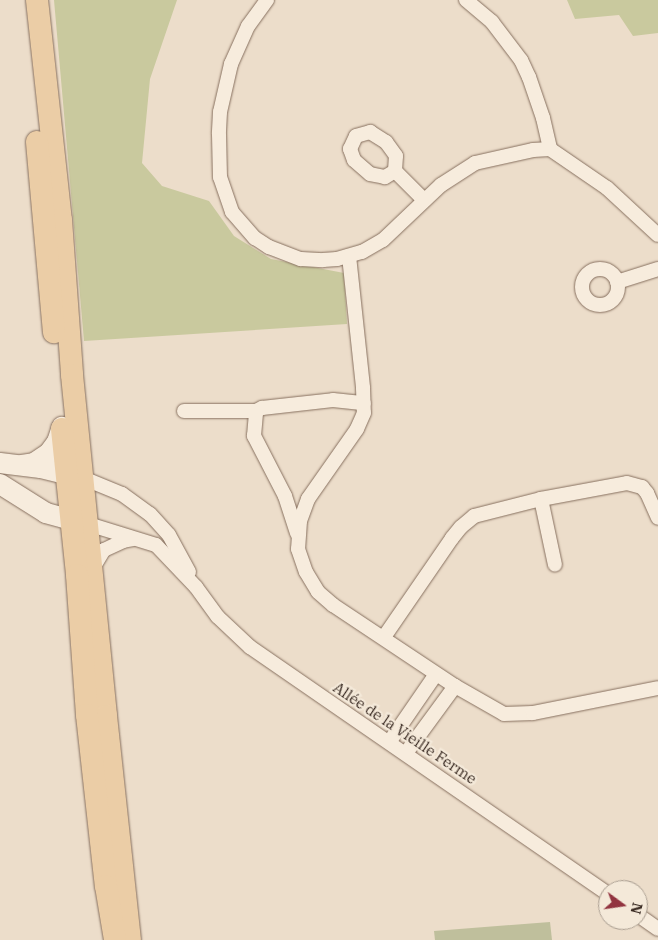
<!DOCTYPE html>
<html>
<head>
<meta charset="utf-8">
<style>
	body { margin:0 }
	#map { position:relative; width:658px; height:940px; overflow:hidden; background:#ecddca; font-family:"IBM Plex Serif",serif }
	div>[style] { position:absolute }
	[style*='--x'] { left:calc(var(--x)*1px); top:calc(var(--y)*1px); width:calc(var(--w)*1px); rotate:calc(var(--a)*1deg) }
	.green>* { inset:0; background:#c9c99e }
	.cemetery>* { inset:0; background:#bfbf9c }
	.roads { filter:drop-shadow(0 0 1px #87705f) drop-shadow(0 0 1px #87705f) }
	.street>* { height:14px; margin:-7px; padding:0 7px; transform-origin:7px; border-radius:7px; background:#f7ecdd }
	.street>.ring { margin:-7px; padding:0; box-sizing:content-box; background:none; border:14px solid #f7ecdd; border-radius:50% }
	.secondary>* { height:20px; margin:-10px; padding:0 10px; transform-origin:10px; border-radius:10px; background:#f7ecdd }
	.primary>* { height:22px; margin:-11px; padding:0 11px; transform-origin:11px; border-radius:11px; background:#ebcda6 }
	span { translate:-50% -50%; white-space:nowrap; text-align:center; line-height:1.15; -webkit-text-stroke:4.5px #f4e9d9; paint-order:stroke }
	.street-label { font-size:15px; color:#392a22 }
	.north { position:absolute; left:598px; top:880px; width:50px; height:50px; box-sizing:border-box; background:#f4e9d9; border:1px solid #a99d90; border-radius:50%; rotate:104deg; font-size:14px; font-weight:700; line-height:20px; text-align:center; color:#392a22 }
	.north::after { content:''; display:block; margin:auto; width:18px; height:22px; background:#923440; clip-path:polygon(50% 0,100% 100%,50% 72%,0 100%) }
</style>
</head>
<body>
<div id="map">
	<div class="green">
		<div style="clip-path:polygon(54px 0,177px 0,150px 79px,142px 163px,162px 186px,209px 201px,234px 236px,271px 259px,344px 273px,347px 324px,84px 341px)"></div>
		<div style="clip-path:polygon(567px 0,658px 0,658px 33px,633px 36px,619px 15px,575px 19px)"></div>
	</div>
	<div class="cemetery">
		<div style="clip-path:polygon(550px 922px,552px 940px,435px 940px,434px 931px)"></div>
	</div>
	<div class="roads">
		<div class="street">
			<div style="--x:267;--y:0;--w:32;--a:126"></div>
			<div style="--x:248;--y:26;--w:42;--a:114.1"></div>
			<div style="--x:231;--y:64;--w:49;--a:102.9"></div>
			<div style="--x:220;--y:112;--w:22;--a:93"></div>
			<div style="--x:219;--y:134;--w:43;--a:88.7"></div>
			<div style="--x:220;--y:177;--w:37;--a:71"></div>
			<div style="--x:232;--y:212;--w:35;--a:49"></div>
			<div style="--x:255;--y:238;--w:17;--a:33"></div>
			<div style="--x:269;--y:247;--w:34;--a:21"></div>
			<div style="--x:301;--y:259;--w:22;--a:3"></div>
			<div style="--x:323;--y:260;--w:14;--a:-4"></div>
			<div style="--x:337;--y:259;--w:26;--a:-16"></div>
			<div style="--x:362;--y:252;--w:24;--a:-30"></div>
			<div style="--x:383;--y:240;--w:80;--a:-43.5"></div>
			<div style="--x:441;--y:185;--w:40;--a:-32.9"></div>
			<div style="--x:475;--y:163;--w:59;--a:-12.6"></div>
			<div style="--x:533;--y:150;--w:17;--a:-3"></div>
			<div style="--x:550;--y:149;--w:69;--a:34.4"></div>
			<div style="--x:607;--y:188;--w:69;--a:42.7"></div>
			<div style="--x:466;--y:0;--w:34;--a:40"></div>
			<div style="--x:492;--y:22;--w:48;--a:52.7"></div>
			<div style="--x:521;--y:60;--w:19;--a:65"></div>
			<div style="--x:529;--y:77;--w:43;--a:71.1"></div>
			<div style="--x:543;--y:118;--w:32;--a:77"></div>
			<div style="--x:395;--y:171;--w:12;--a:149"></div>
			<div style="--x:385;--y:177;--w:15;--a:-169"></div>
			<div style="--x:370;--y:174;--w:21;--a:-139"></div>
			<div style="--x:354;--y:160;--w:12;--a:-110"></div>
			<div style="--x:350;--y:149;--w:14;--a:-65"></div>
			<div style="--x:356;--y:136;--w:15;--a:-16"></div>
			<div style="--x:370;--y:132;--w:19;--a:32"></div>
			<div style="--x:386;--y:142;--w:17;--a:54"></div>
			<div style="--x:396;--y:156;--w:15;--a:94"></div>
			<div style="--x:395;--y:171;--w:41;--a:45"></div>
			<div style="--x:349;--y:256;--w:133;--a:83.9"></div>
			<div style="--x:363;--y:388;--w:25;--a:88"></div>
			<div style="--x:364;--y:413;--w:17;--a:114"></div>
			<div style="--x:357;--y:429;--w:85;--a:125"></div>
			<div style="--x:308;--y:499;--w:23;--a:110"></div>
			<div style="--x:300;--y:521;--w:28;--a:94"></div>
			<div style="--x:298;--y:549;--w:24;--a:71"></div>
			<div style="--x:306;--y:572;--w:23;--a:59"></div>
			<div style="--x:318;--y:592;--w:20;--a:41"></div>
			<div style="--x:333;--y:605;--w:146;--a:33.6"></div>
			<div style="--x:455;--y:686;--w:56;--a:29.7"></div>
			<div style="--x:504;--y:714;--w:29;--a:-2"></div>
			<div style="--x:533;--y:713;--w:127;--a:-11.3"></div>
			<div class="ring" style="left:582px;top:269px;width:22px;height:22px"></div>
			<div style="--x:617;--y:282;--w:43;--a:-17.6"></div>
			<div style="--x:184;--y:411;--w:72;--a:0"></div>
			<div style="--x:83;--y:478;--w:42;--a:22.3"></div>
			<div style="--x:122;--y:494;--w:34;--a:36"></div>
			<div style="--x:150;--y:514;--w:28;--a:48"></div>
			<div style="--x:169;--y:535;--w:42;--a:61.6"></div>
			<div style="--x:541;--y:499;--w:67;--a:78"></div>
			<div style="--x:88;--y:524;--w:71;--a:17.2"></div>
			<div style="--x:156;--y:545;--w:58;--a:46.4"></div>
			<div style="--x:196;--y:587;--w:37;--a:54"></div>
			<div style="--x:218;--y:617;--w:44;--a:43.2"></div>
			<div style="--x:250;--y:647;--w:435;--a:34.6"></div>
			<div style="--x:297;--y:533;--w:39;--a:-108"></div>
			<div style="--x:285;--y:496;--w:68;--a:-117.3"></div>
			<div style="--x:254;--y:436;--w:25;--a:-85"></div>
			<div style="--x:256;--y:411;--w:7;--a:-27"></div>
			<div style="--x:262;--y:408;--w:71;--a:-6.4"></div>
			<div style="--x:333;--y:400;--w:31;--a:6"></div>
			<div style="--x:93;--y:568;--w:21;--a:-59"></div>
			<div style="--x:104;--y:550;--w:21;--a:-25"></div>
			<div style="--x:123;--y:541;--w:10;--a:-11"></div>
			<div style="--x:384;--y:637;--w:120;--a:-55.5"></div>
			<div style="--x:452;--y:538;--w:14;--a:-51"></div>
			<div style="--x:461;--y:527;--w:17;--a:-40"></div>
			<div style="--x:474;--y:516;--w:69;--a:-14.2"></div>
			<div style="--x:541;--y:499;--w:87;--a:-10.5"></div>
			<div style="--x:627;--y:483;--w:16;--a:15"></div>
			<div style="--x:642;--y:487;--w:8;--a:50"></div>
			<div style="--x:647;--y:493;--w:27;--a:66"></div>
			<div style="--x:390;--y:741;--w:81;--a:-55.5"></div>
			<div style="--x:406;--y:753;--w:83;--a:-53.8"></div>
			<div style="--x:638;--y:915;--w:24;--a:35"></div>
		</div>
		<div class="secondary">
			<div style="--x:0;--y:463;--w:41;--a:7"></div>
			<div style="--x:41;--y:468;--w:41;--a:14"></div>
			<div style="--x:22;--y:465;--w:12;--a:-9"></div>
			<div style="--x:34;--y:463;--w:18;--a:-34"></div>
			<div style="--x:49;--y:453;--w:14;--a:-54"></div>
			<div style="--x:57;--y:442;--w:16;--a:-72"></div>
			<div style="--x:0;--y:484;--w:54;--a:32.2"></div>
			<div style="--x:46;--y:513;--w:41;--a:15.4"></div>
		</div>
		<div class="primary">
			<div style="--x:37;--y:0;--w:221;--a:83.8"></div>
			<div style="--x:61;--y:220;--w:155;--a:85.9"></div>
			<div style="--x:72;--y:375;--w:343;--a:84.3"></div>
			<div style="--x:106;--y:716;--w:225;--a:83.9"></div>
			<div style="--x:37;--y:142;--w:191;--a:84.9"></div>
			<div style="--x:62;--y:429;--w:147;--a:84.1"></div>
			<div style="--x:77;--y:575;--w:140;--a:85.9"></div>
			<div style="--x:87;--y:715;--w:172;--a:83.7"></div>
			<div style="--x:106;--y:886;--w:55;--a:80.5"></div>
		</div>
	</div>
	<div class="street-label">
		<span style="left:405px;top:733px;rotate:34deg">Allée de la Vieille Ferme</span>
	</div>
	<div class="north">N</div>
</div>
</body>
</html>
